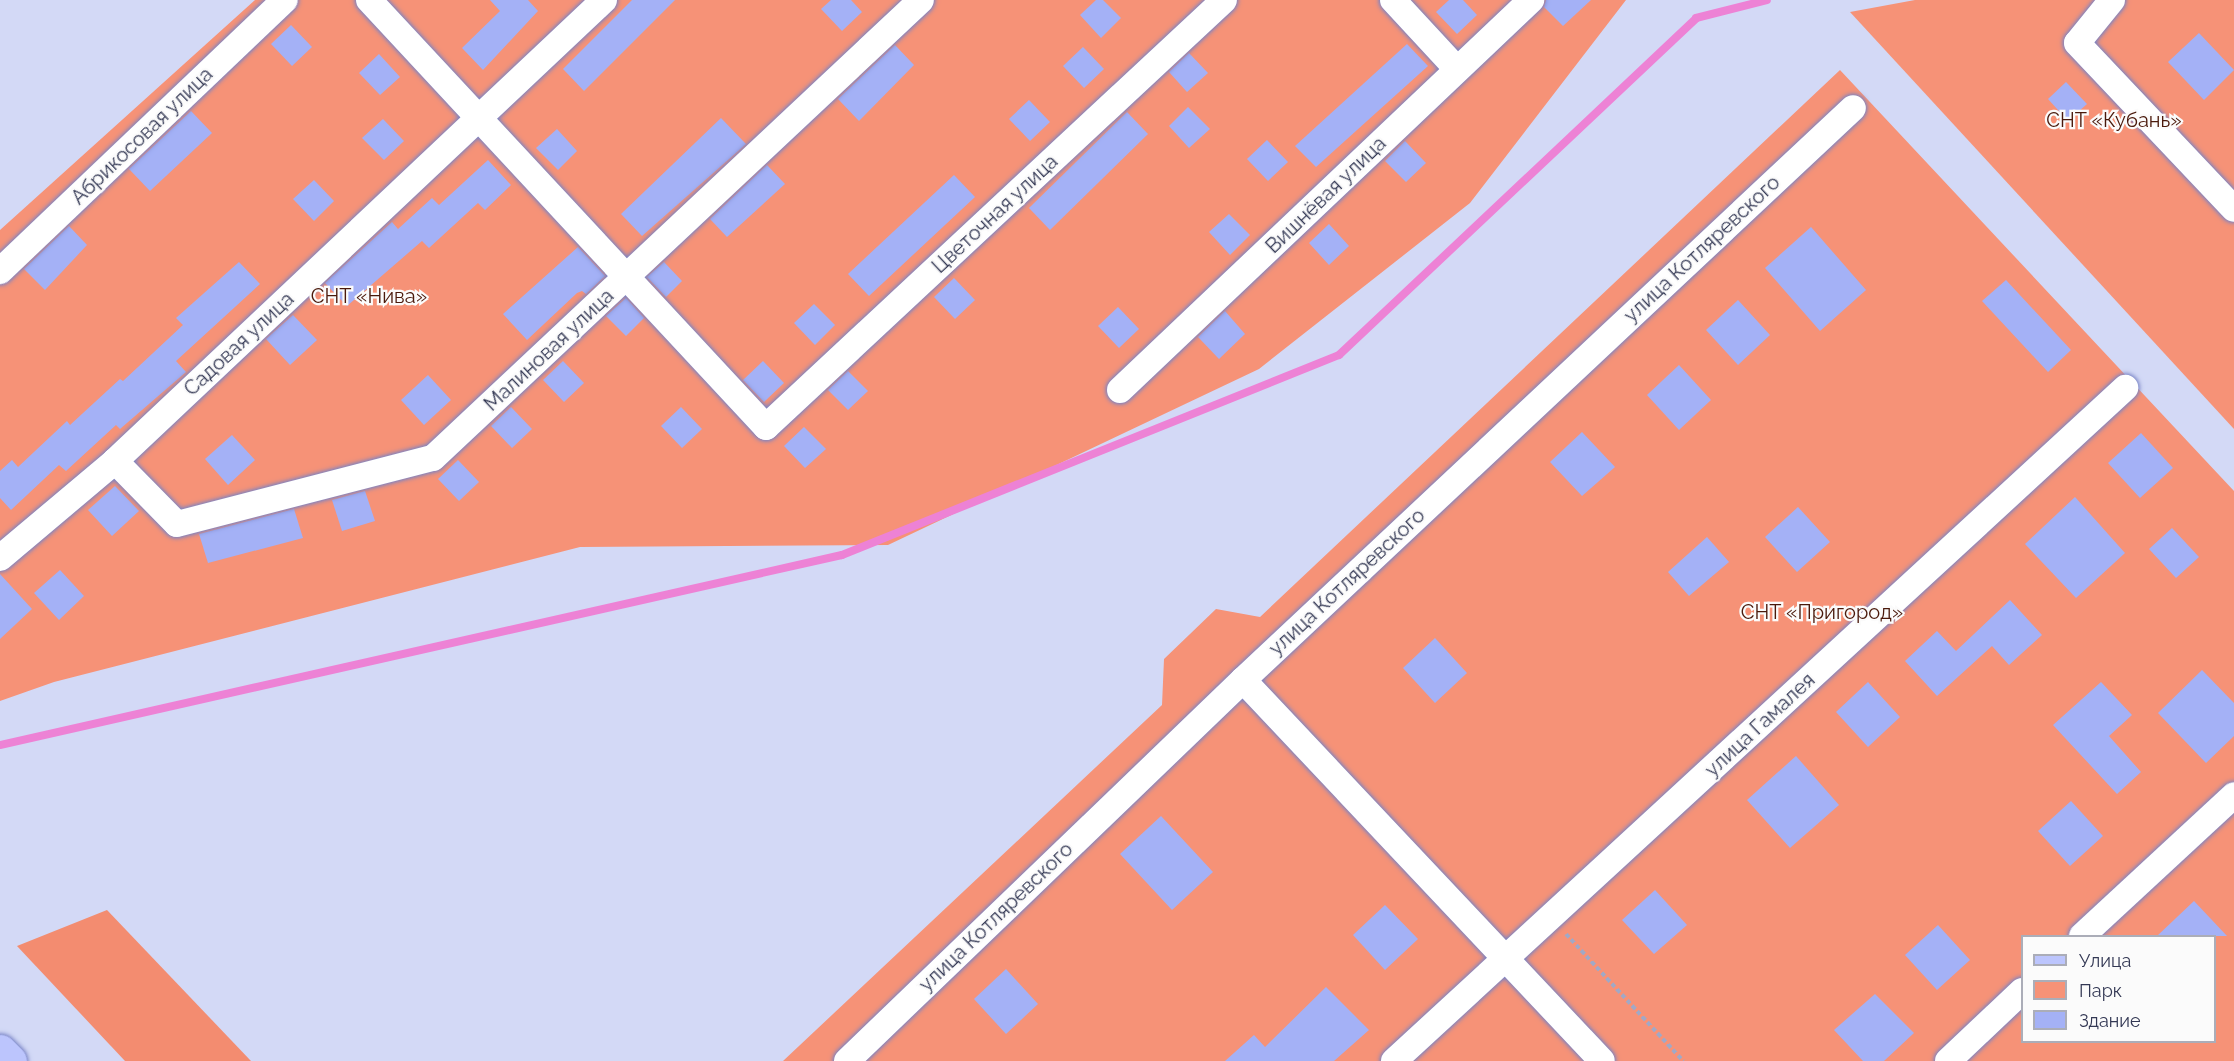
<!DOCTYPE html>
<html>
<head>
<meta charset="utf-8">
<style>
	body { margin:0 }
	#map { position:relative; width:2234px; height:1061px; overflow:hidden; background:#d3d9f6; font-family:Raleway,sans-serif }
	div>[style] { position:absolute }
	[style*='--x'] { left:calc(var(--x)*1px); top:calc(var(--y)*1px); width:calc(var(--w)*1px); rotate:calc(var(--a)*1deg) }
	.green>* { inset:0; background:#f69277 }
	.forest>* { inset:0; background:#f38c70 }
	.stream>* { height:8px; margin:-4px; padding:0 4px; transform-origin:4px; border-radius:4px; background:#ed82d5 }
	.building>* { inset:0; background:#a4b1f6 }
	.path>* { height:4px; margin-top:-2px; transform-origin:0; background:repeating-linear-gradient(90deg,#a2a8c5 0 4.5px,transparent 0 7.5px) }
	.roads { filter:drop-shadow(0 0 2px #7883c5) drop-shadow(0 0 2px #7883c5) }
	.minor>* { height:26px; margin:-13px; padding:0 13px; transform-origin:13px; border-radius:13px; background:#fff }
	.primary>* { height:33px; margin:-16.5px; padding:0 16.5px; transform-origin:16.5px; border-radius:16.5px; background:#bcc5fd }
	span { translate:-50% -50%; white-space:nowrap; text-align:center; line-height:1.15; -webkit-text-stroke:4.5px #fbfbfb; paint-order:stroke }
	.park-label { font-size:20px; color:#4a190b }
	.street-label { font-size:20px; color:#333854 }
	.legend { position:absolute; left:2021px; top:935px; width:195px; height:108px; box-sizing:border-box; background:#fbfbfb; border:2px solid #abadb8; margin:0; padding:8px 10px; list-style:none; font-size:18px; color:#333854 }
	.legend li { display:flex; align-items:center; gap:12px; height:30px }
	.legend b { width:30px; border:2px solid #abadb8 }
</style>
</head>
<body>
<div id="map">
	<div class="green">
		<div style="clip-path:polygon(255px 0,1626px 0,1470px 203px,1259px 369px,888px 545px,580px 547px,54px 682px,0 701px,0 230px)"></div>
		<div style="clip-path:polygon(1915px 0,2234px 0,2234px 429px,1850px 12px)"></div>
		<div style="clip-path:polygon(evenodd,1840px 70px,2234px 491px,2234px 1061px,783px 1061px,1162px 705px,1164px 659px,1216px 609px,1260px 617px,1840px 70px,2022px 936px,2214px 936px,2214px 1042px,2022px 1042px,2022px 936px)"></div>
	</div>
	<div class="forest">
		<div style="clip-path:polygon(107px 910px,251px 1061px,125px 1061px,17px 946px)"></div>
	</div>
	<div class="stream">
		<div style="--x:0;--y:745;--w:863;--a:-12.72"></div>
		<div style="--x:842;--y:555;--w:536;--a:-21.92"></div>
		<div style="--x:1339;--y:355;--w:491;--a:-43.3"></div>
		<div style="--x:1696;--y:18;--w:73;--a:-14.2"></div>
	</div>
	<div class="building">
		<div style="clip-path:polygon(490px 0,528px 0,538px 11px,483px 70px,462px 48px,500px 11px)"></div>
		<div style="clip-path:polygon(632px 0,675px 0,584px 91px,563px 69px)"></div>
		<div style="clip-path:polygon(831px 0,851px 0,862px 12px,842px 31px,821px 9px)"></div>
		<div style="clip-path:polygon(1096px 0,1103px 0,1121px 18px,1101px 38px,1080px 15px)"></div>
		<div style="clip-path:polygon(1449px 0,1463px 0,1477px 15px,1457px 34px,1436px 12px)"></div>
		<div style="clip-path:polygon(1546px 0,1591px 0,1563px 26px,1544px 7px)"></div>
		<div style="clip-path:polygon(291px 25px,312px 47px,292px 66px,271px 44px)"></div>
		<div style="clip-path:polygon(2199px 33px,2234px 70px,2204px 100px,2168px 62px)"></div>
		<div style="clip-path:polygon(1407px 44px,1428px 66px,1316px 167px,1295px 146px)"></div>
		<div style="clip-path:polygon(895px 45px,914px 65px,859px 121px,838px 99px)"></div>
		<div style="clip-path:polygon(1083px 47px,1104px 69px,1084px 88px,1063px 66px)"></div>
		<div style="clip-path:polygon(1189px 53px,1208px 73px,1187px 92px,1169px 72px)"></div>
		<div style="clip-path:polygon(379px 54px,400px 77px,380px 95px,359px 73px)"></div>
		<div style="clip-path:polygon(2066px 82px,2087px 104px,2068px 121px,2048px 99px)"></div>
		<div style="clip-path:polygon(1029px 100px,1050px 122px,1030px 141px,1009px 119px)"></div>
		<div style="clip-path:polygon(1188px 107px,1210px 129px,1189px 148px,1169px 126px)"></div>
		<div style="clip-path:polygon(191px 111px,212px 133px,150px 191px,129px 169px)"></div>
		<div style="clip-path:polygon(1127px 112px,1148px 134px,1050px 230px,1029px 208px)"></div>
		<div style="clip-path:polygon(721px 118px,746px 144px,642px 236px,621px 214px)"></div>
		<div style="clip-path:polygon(383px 119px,404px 141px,384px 160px,362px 138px)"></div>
		<div style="clip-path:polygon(557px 129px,577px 151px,558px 170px,536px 148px)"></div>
		<div style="clip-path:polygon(1267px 140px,1288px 162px,1268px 181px,1247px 159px)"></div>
		<div style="clip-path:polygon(1405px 141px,1426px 163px,1406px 182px,1385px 161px)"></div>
		<div style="clip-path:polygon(488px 160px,511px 185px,485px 210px,478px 203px,429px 248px,422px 241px,347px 306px,325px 283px,392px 222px,398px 229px,432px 198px,439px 205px)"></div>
		<div style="clip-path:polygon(767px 165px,785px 184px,727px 237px,710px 219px)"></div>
		<div style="clip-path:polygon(954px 175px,975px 197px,869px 296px,848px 274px)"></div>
		<div style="clip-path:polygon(314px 180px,334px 201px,314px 221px,293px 199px)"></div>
		<div style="clip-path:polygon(1229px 214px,1250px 235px,1230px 255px,1209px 232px)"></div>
		<div style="clip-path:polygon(1329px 224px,1349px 246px,1329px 265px,1309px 243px)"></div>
		<div style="clip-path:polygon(69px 226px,87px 245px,45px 290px,24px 269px)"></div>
		<div style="clip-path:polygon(1811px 227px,1866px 290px,1820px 331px,1765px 268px)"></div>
		<div style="clip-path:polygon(578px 247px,605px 276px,586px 294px,582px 291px,577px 293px,527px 340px,503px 314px)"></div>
		<div style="clip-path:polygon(239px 262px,260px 284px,176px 361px,186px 372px,120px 429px,116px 425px,66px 471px,59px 465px,11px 510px,0 498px,0 471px,12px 460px,18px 467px,67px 421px,70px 425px,120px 379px,123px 381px,183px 325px,176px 318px)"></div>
		<div style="clip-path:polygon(664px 262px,682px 281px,666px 297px,647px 277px)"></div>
		<div style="clip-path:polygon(954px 278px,975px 300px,955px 319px,934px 297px)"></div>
		<div style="clip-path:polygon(2006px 280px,2071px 350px,2048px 372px,1982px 301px)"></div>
		<div style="clip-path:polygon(626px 298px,644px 318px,626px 336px,606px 316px)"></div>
		<div style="clip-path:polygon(1738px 300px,1770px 335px,1738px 365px,1706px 330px)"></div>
		<div style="clip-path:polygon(814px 304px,835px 325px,815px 345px,794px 323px)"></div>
		<div style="clip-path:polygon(1118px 307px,1139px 329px,1119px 348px,1098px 326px)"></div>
		<div style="clip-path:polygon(1225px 311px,1245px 334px,1219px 359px,1198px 337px)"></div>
		<div style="clip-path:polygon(293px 315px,317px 340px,290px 365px,266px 339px)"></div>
		<div style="clip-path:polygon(563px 361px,584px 383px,564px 402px,543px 380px)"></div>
		<div style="clip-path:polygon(763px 361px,784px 383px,764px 402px,743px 380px)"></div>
		<div style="clip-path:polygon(1679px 365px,1711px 400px,1679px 430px,1647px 395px)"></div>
		<div style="clip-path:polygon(848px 371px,868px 391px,848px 410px,828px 390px)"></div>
		<div style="clip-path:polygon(428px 375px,451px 400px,424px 425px,401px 400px)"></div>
		<div style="clip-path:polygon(511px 407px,532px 429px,512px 448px,491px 426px)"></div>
		<div style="clip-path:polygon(681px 407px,702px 429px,682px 448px,661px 426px)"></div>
		<div style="clip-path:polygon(804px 427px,826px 449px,805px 468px,784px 446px)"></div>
		<div style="clip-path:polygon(1582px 432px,1615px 467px,1582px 496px,1550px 462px)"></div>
		<div style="clip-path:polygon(2141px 433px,2173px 468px,2140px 498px,2108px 463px)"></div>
		<div style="clip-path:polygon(232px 435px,255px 460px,228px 485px,205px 459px)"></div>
		<div style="clip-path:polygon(458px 460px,479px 482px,459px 501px,438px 479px)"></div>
		<div style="clip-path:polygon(115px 486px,139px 511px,112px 536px,88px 510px)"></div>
		<div style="clip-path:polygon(365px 491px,375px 521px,342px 531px,332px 500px)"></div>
		<div style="clip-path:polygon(2075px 497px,2125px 553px,2076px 598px,2025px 544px)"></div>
		<div style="clip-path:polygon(1798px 507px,1830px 542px,1797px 572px,1765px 537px)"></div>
		<div style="clip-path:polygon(294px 509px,303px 538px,208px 563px,199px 534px)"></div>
		<div style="clip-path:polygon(2172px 528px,2199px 557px,2176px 578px,2149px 549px)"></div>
		<div style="clip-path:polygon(1707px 537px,1729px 562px,1689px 596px,1668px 572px)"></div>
		<div style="clip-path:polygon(60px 570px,84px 596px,59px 620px,34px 593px)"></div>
		<div style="clip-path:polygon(0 574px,32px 609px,0 639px)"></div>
		<div style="clip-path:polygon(2010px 600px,2042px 635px,2009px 665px,1992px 646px,1937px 696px,1905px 661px,1937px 631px,1956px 651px)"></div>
		<div style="clip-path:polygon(1435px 638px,1467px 673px,1435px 703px,1403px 668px)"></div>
		<div style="clip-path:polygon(2202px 670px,2234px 703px,2234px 736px,2206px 763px,2158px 713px)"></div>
		<div style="clip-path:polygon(1868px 682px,1900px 717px,1868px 747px,1836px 712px)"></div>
		<div style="clip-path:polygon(2101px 682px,2132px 715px,2109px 736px,2141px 772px,2117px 794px,2053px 725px)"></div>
		<div style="clip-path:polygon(1796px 756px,1839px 805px,1790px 848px,1747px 800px)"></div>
		<div style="clip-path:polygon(2071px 801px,2103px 836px,2070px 866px,2038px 831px)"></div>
		<div style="clip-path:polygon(1161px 816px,1213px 872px,1172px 910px,1120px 854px)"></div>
		<div style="clip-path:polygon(1655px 890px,1687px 925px,1654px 954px,1622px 920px)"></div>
		<div style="clip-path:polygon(2194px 901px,2227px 936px,2157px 936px)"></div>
		<div style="clip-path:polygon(1385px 905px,1418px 939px,1385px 970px,1353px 935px)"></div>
		<div style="clip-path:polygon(1938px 925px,1970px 960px,1937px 990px,1905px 955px)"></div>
		<div style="clip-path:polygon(1006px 969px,1038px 1004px,1006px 1034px,974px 999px)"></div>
		<div style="clip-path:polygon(1326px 987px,1369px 1030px,1334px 1061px,1225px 1061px,1254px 1035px,1265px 1047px)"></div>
		<div style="clip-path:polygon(1875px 994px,1914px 1033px,1884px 1061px,1863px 1061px,1834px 1030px)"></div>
	</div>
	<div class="path">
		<div style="--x:1566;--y:934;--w:173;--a:47.3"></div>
	</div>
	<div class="roads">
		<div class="minor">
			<div style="--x:369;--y:0;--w:583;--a:47.09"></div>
			<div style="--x:766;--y:427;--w:626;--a:-42.99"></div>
			<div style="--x:1393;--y:0;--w:94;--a:47.2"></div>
			<div style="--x:2112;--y:0;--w:55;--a:129.1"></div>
			<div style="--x:2077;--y:43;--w:228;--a:46.6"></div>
			<div style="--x:0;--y:271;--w:393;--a:-43.6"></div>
			<div style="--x:1120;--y:390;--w:567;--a:-43.5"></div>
			<div style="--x:115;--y:461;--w:88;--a:45.5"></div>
			<div style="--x:177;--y:524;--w:264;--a:-14.5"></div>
			<div style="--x:433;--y:458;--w:669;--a:-43.18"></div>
			<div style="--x:0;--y:558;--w:150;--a:-40.1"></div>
			<div style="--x:115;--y:461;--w:672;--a:-43.31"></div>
			<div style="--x:1243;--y:680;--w:523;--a:46.7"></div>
			<div style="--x:2082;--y:936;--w:207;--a:-42.8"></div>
			<div style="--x:847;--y:1061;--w:550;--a:-43.89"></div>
			<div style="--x:1243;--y:680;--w:836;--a:-43.16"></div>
			<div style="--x:1394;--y:1061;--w:994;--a:-42.63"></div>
			<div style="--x:1948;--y:1061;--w:102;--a:-43.4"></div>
		</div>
		<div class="primary">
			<div style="--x:0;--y:1051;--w:14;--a:45"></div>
		</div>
	</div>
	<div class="park-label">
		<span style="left:2114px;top:120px">СНТ «Кубань»</span>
		<span style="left:369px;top:296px">СНТ «Нива»</span>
		<span style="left:1822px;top:612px">СНТ «Пригород»</span>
	</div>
	<div class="street-label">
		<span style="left:142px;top:136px;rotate:-44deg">Абрикосовая улица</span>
		<span style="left:1326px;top:195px;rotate:-44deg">Вишнёвая улица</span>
		<span style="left:995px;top:214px;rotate:-43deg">Цветочная улица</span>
		<span style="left:1702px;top:249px;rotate:-43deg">улица Котляревского</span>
		<span style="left:239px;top:344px;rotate:-43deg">Садовая улица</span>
		<span style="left:549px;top:350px;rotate:-43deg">Малиновая улица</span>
		<span style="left:1347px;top:582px;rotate:-43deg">улица Котляревского</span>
		<span style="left:1760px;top:725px;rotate:-43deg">улица Гамалея</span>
		<span style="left:996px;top:917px;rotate:-44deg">улица Котляревского</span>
	</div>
	<ul class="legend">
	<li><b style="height:8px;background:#bcc5fd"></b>Улица</li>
	<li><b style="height:16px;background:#f69277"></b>Парк</li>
	<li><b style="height:16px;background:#a4b1f6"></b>Здание</li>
	</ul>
</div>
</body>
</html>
